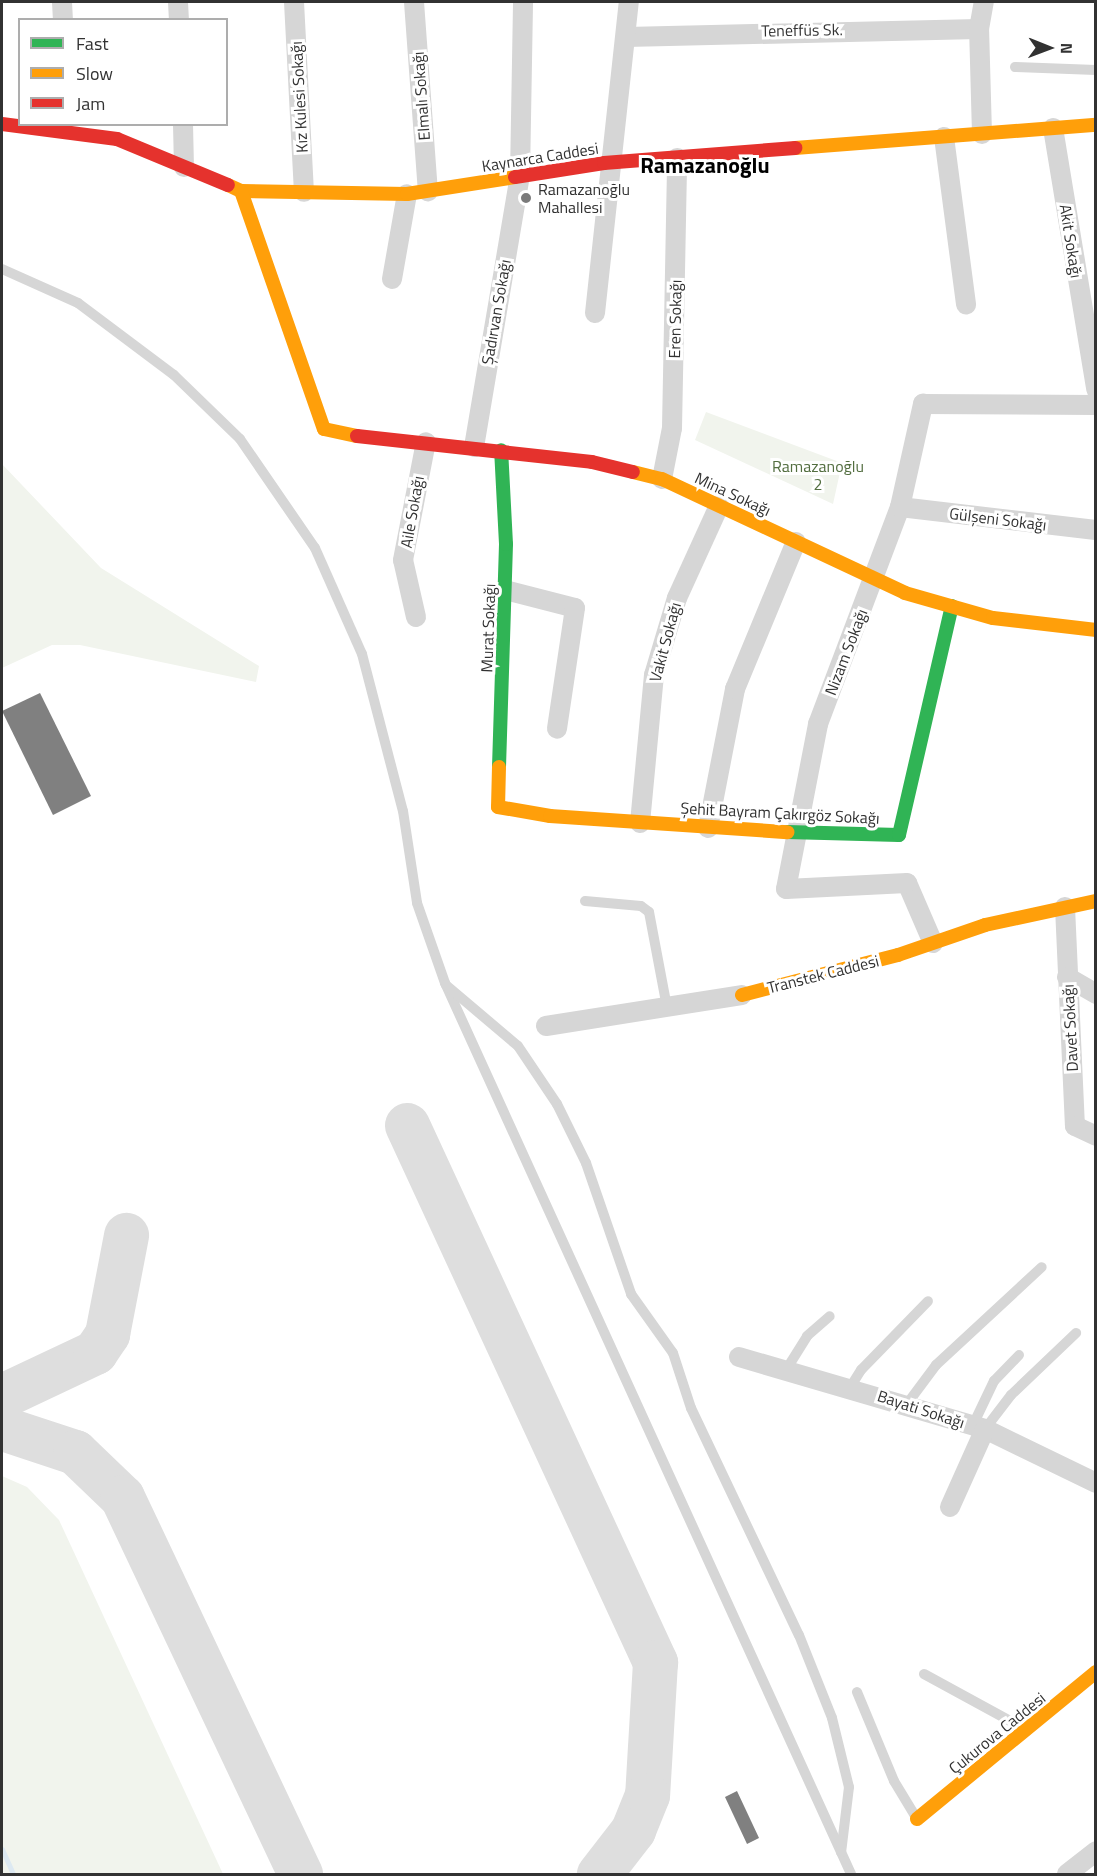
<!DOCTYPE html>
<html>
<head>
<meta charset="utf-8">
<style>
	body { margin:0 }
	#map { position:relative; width:1097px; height:1876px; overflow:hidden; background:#fff; font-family:"Titillium Web",sans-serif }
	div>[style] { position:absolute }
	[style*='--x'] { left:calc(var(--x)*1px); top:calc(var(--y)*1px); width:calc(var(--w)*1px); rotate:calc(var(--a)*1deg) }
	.green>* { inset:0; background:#f1f4ed }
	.stream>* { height:5px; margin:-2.5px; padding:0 2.5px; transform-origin:2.5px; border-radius:2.5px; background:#dde9f2 }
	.taxiway>* { height:45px; margin:-22.5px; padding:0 22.5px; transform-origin:22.5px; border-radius:22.5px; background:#dedede }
	.building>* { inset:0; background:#808080 }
	.lane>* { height:10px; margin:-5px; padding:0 5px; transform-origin:5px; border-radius:5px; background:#d6d6d6 }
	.street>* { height:20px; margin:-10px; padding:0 10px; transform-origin:10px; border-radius:10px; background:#d6d6d6 }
	.fast>* { height:14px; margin:-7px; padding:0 7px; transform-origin:7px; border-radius:7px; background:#30b455 }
	.slow>* { height:14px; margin:-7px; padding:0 7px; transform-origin:7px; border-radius:7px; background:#ff9f0a }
	.jam>* { height:14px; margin:-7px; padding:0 7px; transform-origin:7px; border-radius:7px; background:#e5322d }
	.dots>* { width:16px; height:16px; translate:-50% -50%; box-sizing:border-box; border:3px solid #fff; border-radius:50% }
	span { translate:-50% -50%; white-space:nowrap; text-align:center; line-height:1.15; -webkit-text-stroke:6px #fff; paint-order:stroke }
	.street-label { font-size:16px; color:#323232 }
	.poi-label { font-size:16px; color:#323232 }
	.left { translate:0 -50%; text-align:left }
	.park-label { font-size:16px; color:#536e40 }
	.district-label { font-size:22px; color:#000; font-weight:700 }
	.frame { position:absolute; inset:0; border:3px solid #323232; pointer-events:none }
	.legend { position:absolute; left:18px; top:18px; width:210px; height:108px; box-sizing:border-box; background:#fff; border:2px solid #adadad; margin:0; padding:8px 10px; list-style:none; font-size:18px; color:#323232 }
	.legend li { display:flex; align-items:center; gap:12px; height:30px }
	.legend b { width:30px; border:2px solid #adadad }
	.north { position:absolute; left:1019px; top:18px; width:60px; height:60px; -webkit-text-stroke:4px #fff; paint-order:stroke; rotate:91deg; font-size:16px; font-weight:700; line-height:24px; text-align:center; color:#323232 }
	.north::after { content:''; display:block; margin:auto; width:21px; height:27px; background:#323232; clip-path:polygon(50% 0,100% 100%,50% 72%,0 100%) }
</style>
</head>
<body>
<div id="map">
	<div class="green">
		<div style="clip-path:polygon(706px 412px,842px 463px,833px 504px,695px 440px)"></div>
		<div style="clip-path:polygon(2px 464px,101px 568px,259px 666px,256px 682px,80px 645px,52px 645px,2px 668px)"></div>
		<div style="clip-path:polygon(2px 1476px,27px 1487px,59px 1520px,223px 1874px,2px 1874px)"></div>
	</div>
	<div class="stream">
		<div style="--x:2;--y:1849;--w:27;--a:66"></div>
	</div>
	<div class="taxiway">
		<div style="--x:407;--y:1125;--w:592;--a:65.21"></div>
		<div style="--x:655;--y:1662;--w:133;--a:93.4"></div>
		<div style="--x:647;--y:1795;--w:38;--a:112"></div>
		<div style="--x:633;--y:1830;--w:56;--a:127.7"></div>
		<div style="--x:2;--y:1396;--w:103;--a:-25.3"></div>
		<div style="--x:95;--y:1352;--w:22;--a:-56"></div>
		<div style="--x:107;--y:1334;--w:101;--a:-79.1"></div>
		<div style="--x:2;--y:1428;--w:77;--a:18.2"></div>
		<div style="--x:75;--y:1452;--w:65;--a:43.8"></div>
		<div style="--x:122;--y:1497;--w:417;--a:64.7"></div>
	</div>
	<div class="building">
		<div style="clip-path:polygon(40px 693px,91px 796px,53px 815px,2px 711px)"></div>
		<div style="clip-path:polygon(737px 1791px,759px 1838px,747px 1844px,725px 1797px)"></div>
	</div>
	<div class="lane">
		<div style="--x:1015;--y:67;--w:81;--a:2.1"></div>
		<div style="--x:2;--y:269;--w:83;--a:24.1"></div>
		<div style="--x:78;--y:303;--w:120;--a:36.9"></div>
		<div style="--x:174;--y:375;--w:92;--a:44.1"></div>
		<div style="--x:240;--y:439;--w:132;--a:55.5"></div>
		<div style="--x:315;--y:548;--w:116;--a:66.1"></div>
		<div style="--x:362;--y:654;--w:162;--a:75.4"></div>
		<div style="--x:403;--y:811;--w:93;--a:81.3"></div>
		<div style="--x:417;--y:903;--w:85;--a:70.7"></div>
		<div style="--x:445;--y:983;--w:979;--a:65.5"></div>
		<div style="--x:585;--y:901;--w:56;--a:5.1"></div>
		<div style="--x:641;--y:906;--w:10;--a:37"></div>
		<div style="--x:649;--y:912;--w:97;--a:79.3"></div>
		<div style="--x:446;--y:985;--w:94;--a:40.3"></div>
		<div style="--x:518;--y:1046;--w:70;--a:56.1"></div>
		<div style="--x:557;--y:1104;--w:66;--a:63.8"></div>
		<div style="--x:586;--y:1163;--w:139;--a:71"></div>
		<div style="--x:631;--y:1294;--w:72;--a:54.6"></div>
		<div style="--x:673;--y:1353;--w:58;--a:71.9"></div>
		<div style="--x:691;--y:1408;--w:251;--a:64.6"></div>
		<div style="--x:799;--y:1635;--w:89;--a:68.3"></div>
		<div style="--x:832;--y:1718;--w:71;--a:76.2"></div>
		<div style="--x:849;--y:1787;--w:66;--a:96.9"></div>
		<div style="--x:786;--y:1370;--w:40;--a:-58"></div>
		<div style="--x:807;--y:1336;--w:30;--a:-41"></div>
		<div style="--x:851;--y:1386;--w:19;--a:-58"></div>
		<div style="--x:861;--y:1370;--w:96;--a:-45.8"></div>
		<div style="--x:907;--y:1404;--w:49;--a:-53.4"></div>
		<div style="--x:936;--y:1365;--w:144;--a:-42.8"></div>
		<div style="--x:973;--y:1425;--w:49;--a:-64.5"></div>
		<div style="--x:994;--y:1381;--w:36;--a:-46"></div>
		<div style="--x:985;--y:1429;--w:43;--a:-52.6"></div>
		<div style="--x:1011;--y:1395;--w:90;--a:-43.6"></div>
		<div style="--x:924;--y:1674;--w:113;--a:28.6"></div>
		<div style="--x:857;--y:1692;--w:96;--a:67.4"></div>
		<div style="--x:894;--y:1781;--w:44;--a:58.8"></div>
	</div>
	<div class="street">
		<div style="--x:62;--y:2;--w:18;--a:87"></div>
		<div style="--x:178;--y:2;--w:18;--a:87"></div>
		<div style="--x:294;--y:2;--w:190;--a:87"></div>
		<div style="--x:414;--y:2;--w:190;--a:85.8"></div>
		<div style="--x:626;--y:37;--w:353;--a:-1.3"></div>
		<div style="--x:183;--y:124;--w:43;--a:88.7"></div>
		<div style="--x:1053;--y:128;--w:265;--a:80.6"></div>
		<div style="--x:982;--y:134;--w:105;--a:-91.6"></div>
		<div style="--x:979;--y:29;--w:27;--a:-80"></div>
		<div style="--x:944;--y:137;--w:169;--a:82.5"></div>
		<div style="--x:392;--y:279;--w:86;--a:-80"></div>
		<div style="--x:595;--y:313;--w:313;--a:-83.8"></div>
		<div style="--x:474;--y:447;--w:275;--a:-80.4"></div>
		<div style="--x:520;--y:176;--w:174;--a:-89"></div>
		<div style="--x:662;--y:479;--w:52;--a:-78.9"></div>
		<div style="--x:672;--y:428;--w:270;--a:-88.9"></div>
		<div style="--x:900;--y:507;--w:197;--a:6.7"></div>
		<div style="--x:505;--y:590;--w:72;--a:14.4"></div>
		<div style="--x:575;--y:608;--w:122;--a:98.5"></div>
		<div style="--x:416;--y:617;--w:58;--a:-102.8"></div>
		<div style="--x:403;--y:560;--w:120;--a:-79"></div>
		<div style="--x:640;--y:823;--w:149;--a:-84.6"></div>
		<div style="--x:654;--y:675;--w:80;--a:-73.4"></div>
		<div style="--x:677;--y:598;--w:101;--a:-65.5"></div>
		<div style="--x:708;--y:828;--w:142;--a:-79"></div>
		<div style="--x:735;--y:689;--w:159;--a:-67.5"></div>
		<div style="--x:1065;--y:907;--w:219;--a:87.4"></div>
		<div style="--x:1075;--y:1126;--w:23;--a:25"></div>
		<div style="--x:933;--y:943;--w:65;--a:-113.4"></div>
		<div style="--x:907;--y:883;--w:121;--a:177.2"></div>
		<div style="--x:786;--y:889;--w:168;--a:-79"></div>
		<div style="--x:818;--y:724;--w:232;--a:-69.3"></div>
		<div style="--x:900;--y:507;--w:106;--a:-77.4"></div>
		<div style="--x:923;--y:404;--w:173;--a:0.3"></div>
		<div style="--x:1067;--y:977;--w:34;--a:30"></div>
		<div style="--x:546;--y:1026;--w:198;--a:-9"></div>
		<div style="--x:739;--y:1357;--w:256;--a:16.3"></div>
		<div style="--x:985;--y:1429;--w:123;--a:25.9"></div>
		<div style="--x:950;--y:1507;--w:85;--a:-65.8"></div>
		<div style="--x:1067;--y:1874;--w:37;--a:-38"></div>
	</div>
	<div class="fast">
		<div style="--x:499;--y:767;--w:223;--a:-88.2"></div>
		<div style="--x:506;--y:544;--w:94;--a:-93"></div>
		<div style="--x:787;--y:832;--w:112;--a:1.5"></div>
		<div style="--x:899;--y:835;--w:235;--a:-77"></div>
	</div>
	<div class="slow">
		<div style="--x:795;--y:148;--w:302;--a:-4.4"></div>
		<div style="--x:228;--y:185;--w:14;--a:25"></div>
		<div style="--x:241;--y:191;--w:166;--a:1"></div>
		<div style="--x:407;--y:194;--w:109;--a:-8.9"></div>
		<div style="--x:241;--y:191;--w:252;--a:70.8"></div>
		<div style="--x:324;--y:429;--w:34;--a:12"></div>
		<div style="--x:633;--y:472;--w:30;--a:14"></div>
		<div style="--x:662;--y:479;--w:268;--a:25.1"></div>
		<div style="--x:905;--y:593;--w:91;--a:15.9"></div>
		<div style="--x:993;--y:618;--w:104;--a:6.6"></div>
		<div style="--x:499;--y:767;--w:40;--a:91.4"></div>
		<div style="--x:498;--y:807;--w:53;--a:9.8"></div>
		<div style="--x:550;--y:816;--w:238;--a:3.9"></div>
		<div style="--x:742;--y:995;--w:161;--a:-14.4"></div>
		<div style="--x:898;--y:955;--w:92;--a:-19"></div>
		<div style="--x:985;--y:925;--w:114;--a:-12.2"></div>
		<div style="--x:917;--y:1819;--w:232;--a:-39.4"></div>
	</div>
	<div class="jam">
		<div style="--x:2;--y:124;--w:116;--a:7.4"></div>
		<div style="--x:117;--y:139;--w:120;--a:22.5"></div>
		<div style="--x:515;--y:177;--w:90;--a:-8.9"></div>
		<div style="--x:604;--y:163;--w:192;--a:-4.5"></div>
		<div style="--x:357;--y:436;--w:236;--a:6.3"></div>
		<div style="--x:592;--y:462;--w:42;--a:13.7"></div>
	</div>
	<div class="dots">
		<div style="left:526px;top:198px;background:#7a7a7a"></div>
	</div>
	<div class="street-label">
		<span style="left:802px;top:30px;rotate:-1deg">Teneffüs Sk.</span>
		<span style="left:421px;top:96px;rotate:-94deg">Elmalı Sokağı</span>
		<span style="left:299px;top:97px;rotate:-93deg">Kız Kulesi Sokağı</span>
		<span style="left:540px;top:157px;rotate:-9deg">Kaynarca Caddesi</span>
		<span style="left:1071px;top:241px;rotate:81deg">Akit Sokağı</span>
		<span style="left:496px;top:312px;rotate:-80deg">Şadırvan Sokağı</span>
		<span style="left:675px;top:319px;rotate:-89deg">Eren Sokağı</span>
		<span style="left:733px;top:494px;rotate:25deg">Mina Sokağı</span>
		<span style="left:412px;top:512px;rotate:-80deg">Aile Sokağı</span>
		<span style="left:998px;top:519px;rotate:7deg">Gülşeni Sokağı</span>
		<span style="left:488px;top:628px;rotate:-88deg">Murat Sokağı</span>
		<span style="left:665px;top:642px;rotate:-75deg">Vakit Sokağı</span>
		<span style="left:846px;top:652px;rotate:-69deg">Nizam Sokağı</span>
		<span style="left:780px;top:813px;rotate:3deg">Şehit Bayram Çakırgöz Sokağı</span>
		<span style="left:823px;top:974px;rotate:-14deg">Transtek Caddesi</span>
		<span style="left:1070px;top:1028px;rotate:-93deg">Davet Sokağı</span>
		<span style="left:921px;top:1409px;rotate:18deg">Bayati Sokağı</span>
		<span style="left:997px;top:1733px;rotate:-39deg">Çukurova Caddesi</span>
	</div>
	<div class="poi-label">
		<span class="left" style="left:538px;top:198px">Ramazanoğlu<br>Mahallesi</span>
	</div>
	<div class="park-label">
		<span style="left:818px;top:475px">Ramazanoğlu<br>2</span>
	</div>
	<div class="district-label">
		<span style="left:705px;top:166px">Ramazanoğlu</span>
	</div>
	<div class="frame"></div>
	<ul class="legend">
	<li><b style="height:8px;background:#30b455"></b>Fast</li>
	<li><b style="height:8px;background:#ff9f0a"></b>Slow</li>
	<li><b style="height:8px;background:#e5322d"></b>Jam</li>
	</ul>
	<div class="north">N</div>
</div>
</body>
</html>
